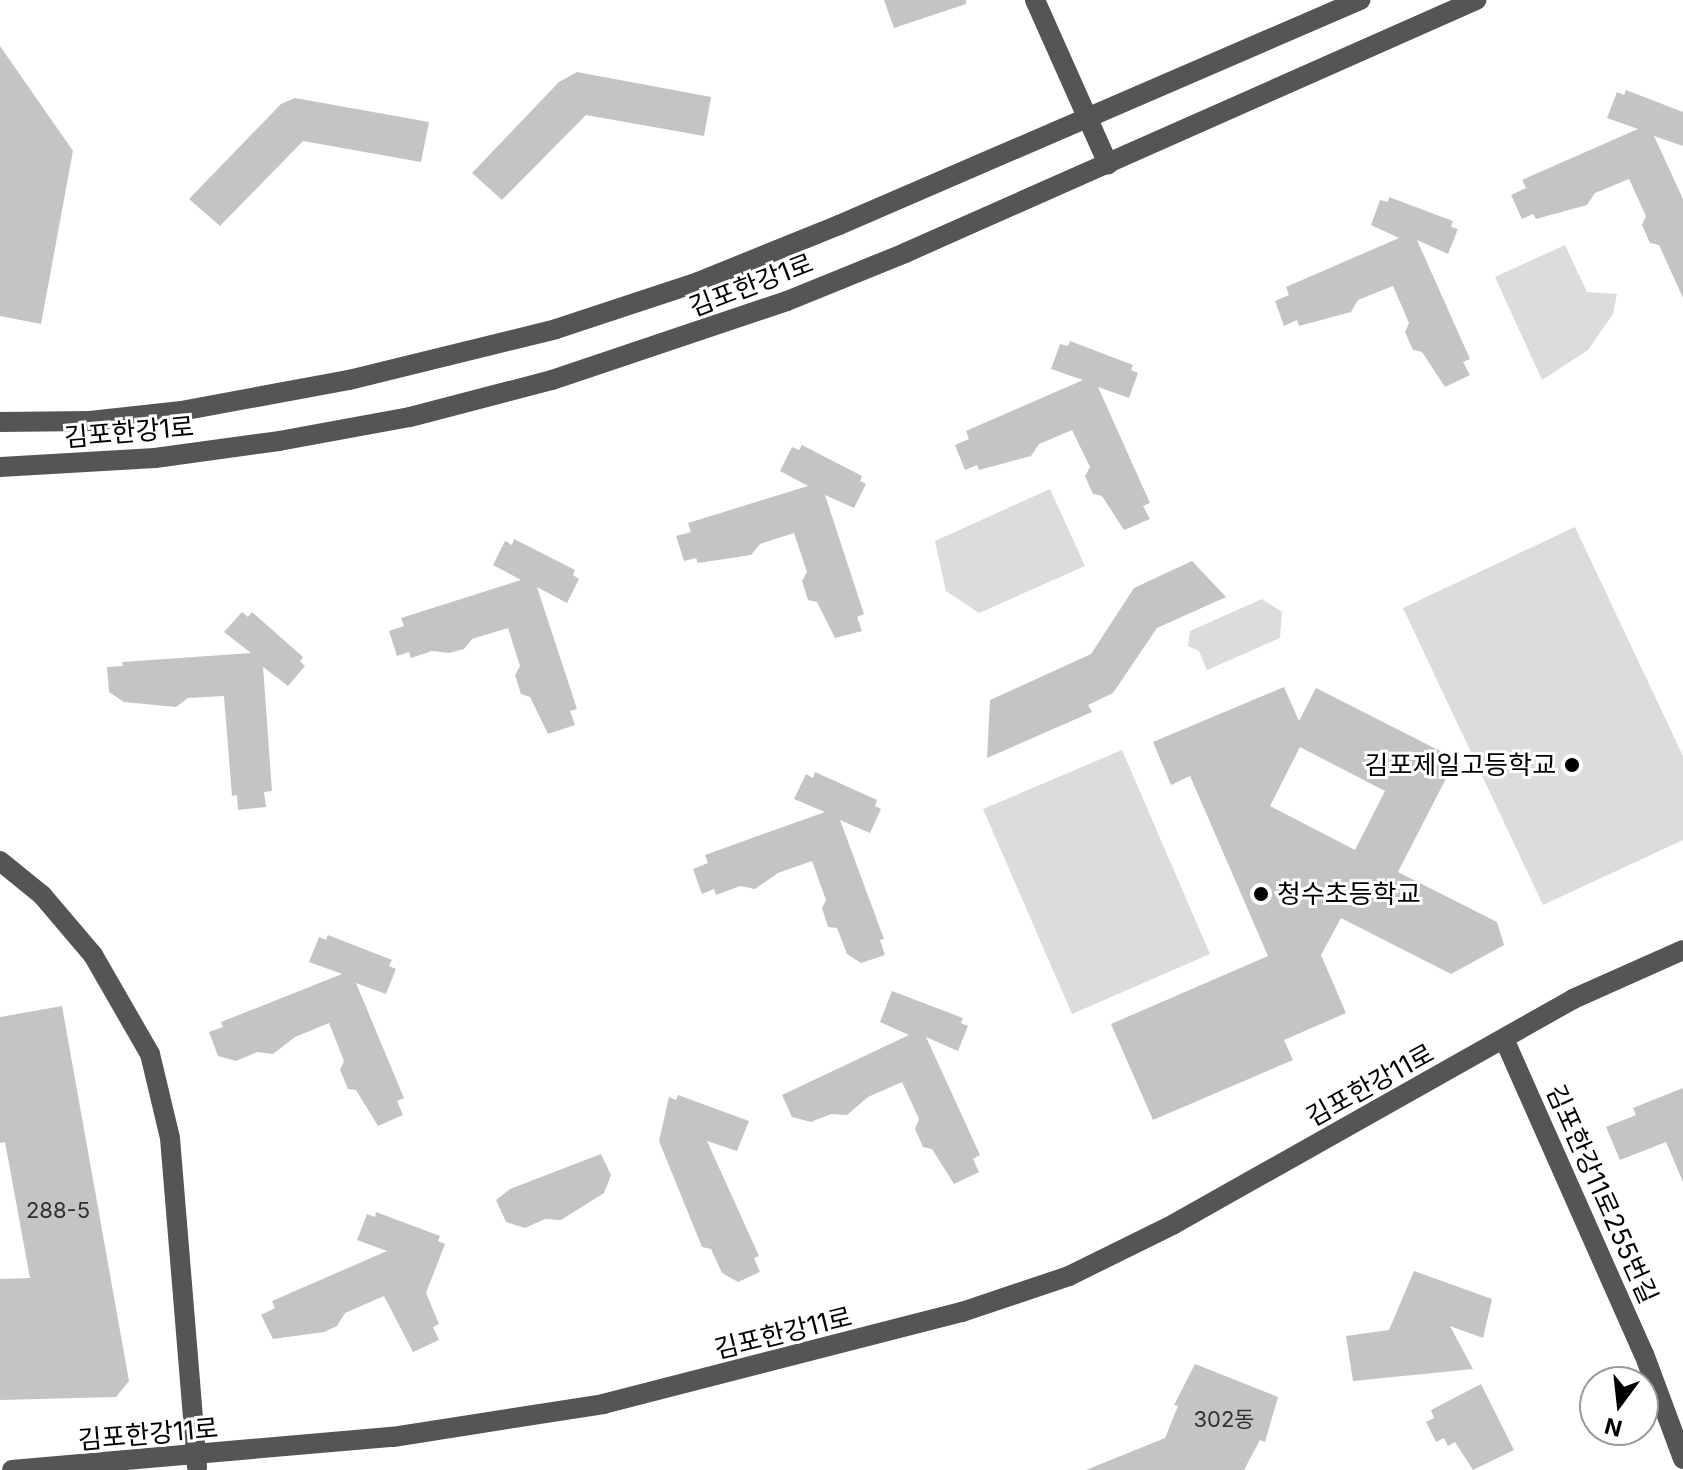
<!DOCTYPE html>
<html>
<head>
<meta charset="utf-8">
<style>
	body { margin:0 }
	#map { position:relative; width:1683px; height:1470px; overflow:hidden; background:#fff; font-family:Inter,"Noto Sans KR",sans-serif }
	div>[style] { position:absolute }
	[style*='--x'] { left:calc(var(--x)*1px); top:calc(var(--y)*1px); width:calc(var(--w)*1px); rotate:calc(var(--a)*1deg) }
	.green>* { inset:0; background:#dcdcdc }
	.building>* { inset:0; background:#c4c4c4 }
	.minor>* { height:20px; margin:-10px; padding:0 10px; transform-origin:10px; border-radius:10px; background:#555 }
	.dots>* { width:22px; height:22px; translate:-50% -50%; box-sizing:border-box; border:4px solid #fff; border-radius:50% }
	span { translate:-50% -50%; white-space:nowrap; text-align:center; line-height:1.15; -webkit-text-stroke:6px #fff; paint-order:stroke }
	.number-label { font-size:22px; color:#313131 }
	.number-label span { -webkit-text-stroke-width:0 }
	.street-label { font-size:26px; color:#000 }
	.poi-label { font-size:26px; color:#000 }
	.right { translate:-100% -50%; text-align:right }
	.left { translate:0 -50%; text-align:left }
	.north { position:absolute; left:1579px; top:1366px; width:80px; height:80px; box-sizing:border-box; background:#fff; border:2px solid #999; border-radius:50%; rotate:195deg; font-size:22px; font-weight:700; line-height:32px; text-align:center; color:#000 }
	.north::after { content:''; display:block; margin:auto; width:28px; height:36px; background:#000; clip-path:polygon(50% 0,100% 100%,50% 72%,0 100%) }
</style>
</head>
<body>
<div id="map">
	<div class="green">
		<div style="clip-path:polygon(1565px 245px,1587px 292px,1617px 294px,1613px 314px,1588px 350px,1542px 380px,1495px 277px)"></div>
		<div style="clip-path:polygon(1050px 489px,1085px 566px,979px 613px,946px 591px,935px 541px)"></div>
		<div style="clip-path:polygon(1575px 527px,1683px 756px,1683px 840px,1543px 905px,1403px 608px)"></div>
		<div style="clip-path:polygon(1262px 599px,1282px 612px,1280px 638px,1207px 670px,1199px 651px,1188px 646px,1190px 631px)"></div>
		<div style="clip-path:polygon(1122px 750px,1210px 954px,1072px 1014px,983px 809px)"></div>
	</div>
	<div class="building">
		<div style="clip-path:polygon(884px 0,966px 0,966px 4px,894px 28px)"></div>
		<div style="clip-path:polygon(0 46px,73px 151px,41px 324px,0 316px)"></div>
		<div style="clip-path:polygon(577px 72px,711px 97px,704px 136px,586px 115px,502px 200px,472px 173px,559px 82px)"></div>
		<div style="clip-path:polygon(1626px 90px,1683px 112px,1683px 146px,1654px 136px,1683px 199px,1683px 298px,1659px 245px,1650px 243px,1642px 225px,1646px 216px,1629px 179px,1595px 193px,1587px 205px,1536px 219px,1533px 214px,1522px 219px,1511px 195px,1526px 188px,1522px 180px,1638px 129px,1607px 118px,1617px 92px,1624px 95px)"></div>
		<div style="clip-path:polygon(295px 98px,429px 122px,421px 162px,303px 141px,220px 226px,189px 199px,281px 104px)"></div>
		<div style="clip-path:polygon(1389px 197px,1453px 221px,1451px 227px,1458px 229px,1448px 254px,1417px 240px,1470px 359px,1463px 362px,1470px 375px,1445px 387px,1422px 352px,1413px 350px,1405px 332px,1409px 323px,1393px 286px,1358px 300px,1351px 312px,1299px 326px,1297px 320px,1284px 326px,1275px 301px,1289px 295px,1286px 287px,1399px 238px,1371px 225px,1380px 200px,1388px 202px)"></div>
		<div style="clip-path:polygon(1070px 341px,1133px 365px,1131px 370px,1138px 373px,1129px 398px,1098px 387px,1150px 503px,1143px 506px,1150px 519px,1124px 530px,1102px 496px,1093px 494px,1085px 476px,1090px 467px,1072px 430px,1039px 444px,1031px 456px,979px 470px,977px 465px,965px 470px,955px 445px,969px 439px,966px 431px,1083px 380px,1051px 369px,1060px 344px,1068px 346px)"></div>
		<div style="clip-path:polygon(802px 445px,862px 476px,860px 481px,866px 484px,854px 508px,825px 495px,864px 614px,857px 617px,862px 631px,835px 638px,817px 602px,808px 600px,802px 581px,807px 572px,794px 533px,760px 544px,751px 555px,698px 563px,696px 558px,684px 561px,676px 536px,691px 532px,688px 523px,808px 486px,780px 471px,792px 447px,799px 450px)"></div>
		<div style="clip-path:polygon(514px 539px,575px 570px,573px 575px,579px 579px,567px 603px,537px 587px,577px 709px,570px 711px,575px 725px,548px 734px,530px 697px,521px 694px,515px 675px,520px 666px,508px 628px,472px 639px,464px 649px,449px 653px,432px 651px,411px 658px,409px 652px,397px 656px,389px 631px,404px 626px,401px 618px,521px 580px,493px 565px,505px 541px,512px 545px)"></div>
		<div style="clip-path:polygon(1192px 561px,1226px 597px,1157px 628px,1113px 693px,1088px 705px,1092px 712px,987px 758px,990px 700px,1091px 654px,1134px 588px)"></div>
		<div style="clip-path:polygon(242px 612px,248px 617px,252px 612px,303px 657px,300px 661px,305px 666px,288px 686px,263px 667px,272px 791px,264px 792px,266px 807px,238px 810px,237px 795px,232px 796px,224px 696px,188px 698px,176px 707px,124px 702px,109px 692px,107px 667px,123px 666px,122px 662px,251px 653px,224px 632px)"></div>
		<div style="clip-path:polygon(evenodd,1284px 687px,1299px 721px,1316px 688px,1456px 759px,1398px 872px,1497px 922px,1504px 945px,1451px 974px,1341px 918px,1321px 955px,1346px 1013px,1284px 1040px,1293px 1060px,1153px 1120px,1111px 1024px,1268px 956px,1190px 776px,1171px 785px,1153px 742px,1284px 687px,1300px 747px,1385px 791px,1355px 850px,1270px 806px,1300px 747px)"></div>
		<div style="clip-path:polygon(815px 772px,877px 800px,875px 806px,881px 809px,870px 833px,840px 820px,884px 939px,880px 940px,885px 955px,861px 963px,847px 954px,837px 928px,828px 927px,822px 908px,826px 900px,812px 861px,778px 873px,755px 889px,740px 886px,716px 895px,714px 889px,702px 894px,693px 869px,708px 863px,705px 855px,825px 812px,794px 799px,806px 774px,813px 778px)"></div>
		<div style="clip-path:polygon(328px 935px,392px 960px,389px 966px,396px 969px,386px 994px,356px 983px,404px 1098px,397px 1101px,403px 1115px,378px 1126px,356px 1090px,348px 1089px,340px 1070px,344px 1061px,329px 1023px,295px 1037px,273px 1054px,257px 1052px,236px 1061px,218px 1056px,209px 1032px,223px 1027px,221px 1022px,342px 974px,309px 962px,319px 937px,326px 940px)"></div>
		<div style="clip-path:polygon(892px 991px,963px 1018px,961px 1023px,968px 1026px,958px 1051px,926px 1037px,980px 1155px,973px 1159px,979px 1172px,954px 1184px,932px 1149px,923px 1147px,915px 1129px,919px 1119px,902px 1082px,868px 1097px,847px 1115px,831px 1114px,811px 1122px,792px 1117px,782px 1095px,909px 1035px,880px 1022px)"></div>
		<div style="clip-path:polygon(62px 1006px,129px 1381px,116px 1397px,0 1400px,0 1279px,30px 1278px,5px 1142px,0 1143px,0 1017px)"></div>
		<div style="clip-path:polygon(1683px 1088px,1683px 1182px,1666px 1142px,1620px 1160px,1606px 1127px,1636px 1115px,1633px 1108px)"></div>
		<div style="clip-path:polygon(678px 1095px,749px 1121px,737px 1151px,707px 1141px,759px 1256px,754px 1258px,760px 1272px,738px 1282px,722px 1273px,711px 1249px,702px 1247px,659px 1141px,669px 1097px,676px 1100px)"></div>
		<div style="clip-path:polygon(601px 1154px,611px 1175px,604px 1193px,561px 1220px,545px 1219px,525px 1228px,506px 1222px,496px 1200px,510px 1189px)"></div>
		<div style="clip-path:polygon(376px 1212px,440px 1236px,438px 1241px,445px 1244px,426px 1293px,439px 1324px,433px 1327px,439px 1340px,413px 1352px,384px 1296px,345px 1313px,337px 1326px,324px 1332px,273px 1339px,261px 1315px,275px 1308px,272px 1301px,387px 1251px,357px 1240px,367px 1214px,375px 1217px)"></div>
		<div style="clip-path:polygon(1414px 1271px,1492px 1299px,1483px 1338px,1450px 1326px,1473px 1369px,1353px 1381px,1346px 1336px,1389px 1330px)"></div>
		<div style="clip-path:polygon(1195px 1364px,1278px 1397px,1265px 1442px,1260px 1440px,1244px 1470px,1086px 1470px,1165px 1438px,1178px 1406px,1174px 1405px)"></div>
		<div style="clip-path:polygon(1481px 1384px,1514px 1450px,1473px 1470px,1455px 1442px,1448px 1446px,1444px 1438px,1436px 1442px,1426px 1422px,1434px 1418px,1431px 1410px)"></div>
	</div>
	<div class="minor">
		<div style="--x:1035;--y:0;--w:180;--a:66"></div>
		<div style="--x:0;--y:422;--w:90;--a:-0.6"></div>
		<div style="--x:90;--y:421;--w:92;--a:-6.3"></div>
		<div style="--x:181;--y:411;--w:171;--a:-10.5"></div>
		<div style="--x:349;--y:380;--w:213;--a:-13.8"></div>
		<div style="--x:556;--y:329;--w:150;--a:-18.3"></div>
		<div style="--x:698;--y:282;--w:152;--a:-22"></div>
		<div style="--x:839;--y:225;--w:568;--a:-23.36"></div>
		<div style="--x:0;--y:467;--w:155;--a:-3.3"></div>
		<div style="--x:155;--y:458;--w:125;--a:-7.8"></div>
		<div style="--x:279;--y:441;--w:133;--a:-10.4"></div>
		<div style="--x:410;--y:417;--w:147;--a:-14.6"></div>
		<div style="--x:552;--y:380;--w:248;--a:-18.6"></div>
		<div style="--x:787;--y:301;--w:127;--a:-22.1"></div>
		<div style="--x:905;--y:253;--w:625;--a:-23.9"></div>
		<div style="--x:0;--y:861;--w:54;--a:39"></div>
		<div style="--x:42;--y:895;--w:79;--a:49.6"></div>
		<div style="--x:93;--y:955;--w:114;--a:60.1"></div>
		<div style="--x:150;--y:1054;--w:86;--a:76.6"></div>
		<div style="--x:170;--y:1138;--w:330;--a:85.3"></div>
		<div style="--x:1505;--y:1041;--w:342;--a:66.1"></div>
		<div style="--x:1644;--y:1354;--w:112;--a:69.6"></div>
		<div style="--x:12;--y:1470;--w:382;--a:-5"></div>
		<div style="--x:393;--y:1437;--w:213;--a:-8.9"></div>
		<div style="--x:603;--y:1404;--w:371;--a:-14.4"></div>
		<div style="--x:962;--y:1312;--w:113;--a:-18.6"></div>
		<div style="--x:1069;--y:1276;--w:117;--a:-26.3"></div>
		<div style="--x:1174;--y:1224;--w:458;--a:-29.4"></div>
		<div style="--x:1573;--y:999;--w:120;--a:-24"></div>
	</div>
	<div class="dots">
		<div style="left:1572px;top:765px;background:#000"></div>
		<div style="left:1261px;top:894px;background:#000"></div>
	</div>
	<div class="number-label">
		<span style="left:58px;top:1211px">288-5</span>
		<span style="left:1224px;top:1420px">302동</span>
	</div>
	<div class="street-label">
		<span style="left:751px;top:285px;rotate:-21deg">김포한강1로</span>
		<span style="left:129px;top:432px;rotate:-5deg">김포한강1로</span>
		<span style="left:1370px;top:1085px;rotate:-29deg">김포한강11로</span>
		<span style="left:1602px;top:1194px;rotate:66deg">김포한강11로255번길</span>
		<span style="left:783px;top:1333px;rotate:-14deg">김포한강11로</span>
		<span style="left:148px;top:1434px;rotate:-5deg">김포한강11로</span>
	</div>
	<div class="poi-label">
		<span class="right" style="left:1556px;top:765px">김포제일고등학교</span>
		<span class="left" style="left:1277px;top:894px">청수초등학교</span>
	</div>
	<div class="north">N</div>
</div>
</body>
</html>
